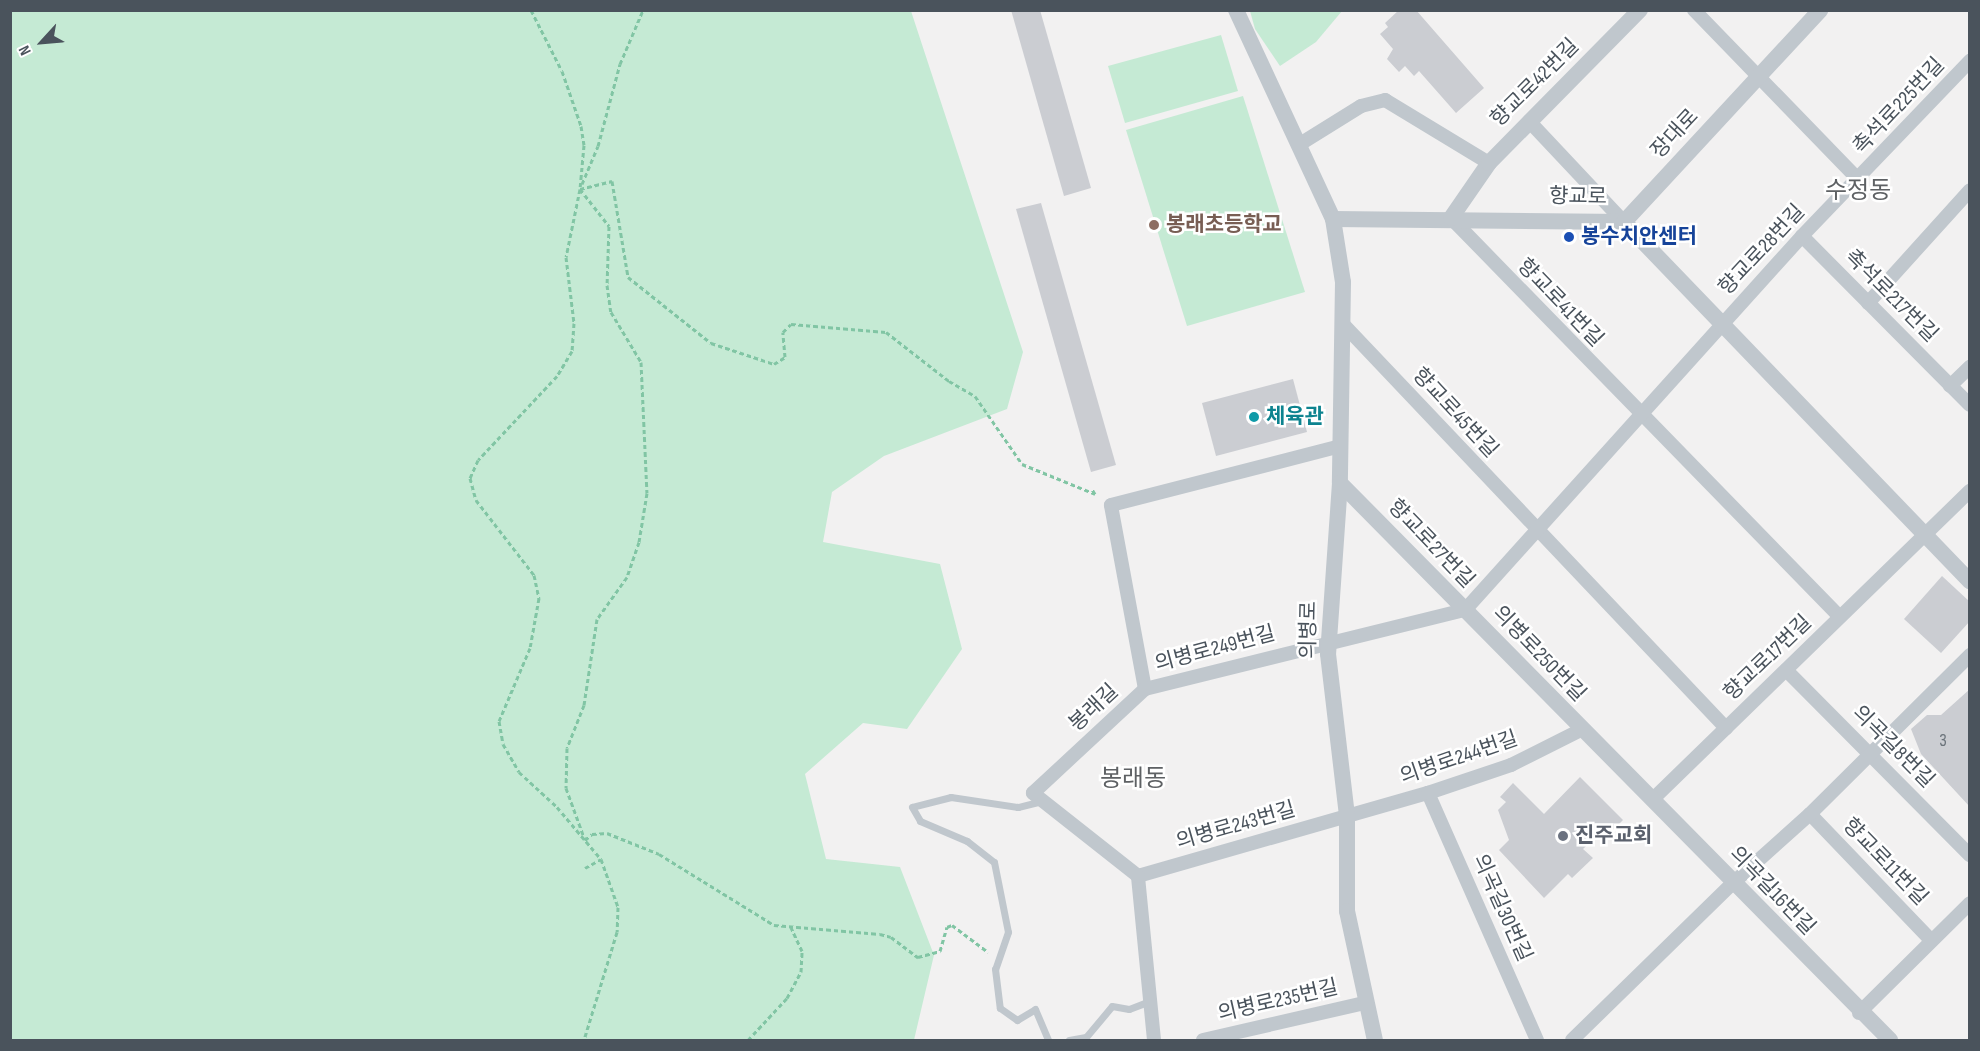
<!DOCTYPE html>
<html>
<head>
<meta charset="utf-8">
<style>
	body { margin:0 }
	#map { position:relative; width:1980px; height:1051px; overflow:hidden; background:#f2f1f1; font-family:"Sofia Sans Condensed","Noto Sans KR",sans-serif }
	div>[style] { position:absolute }
	[style*='--x'] { left:calc(var(--x)*1px); top:calc(var(--y)*1px); width:calc(var(--w)*1px); rotate:calc(var(--a)*1deg) }
	.green>* { inset:0; background:#c5ead4 }
	.building>* { inset:0; background:#cbcdd2 }
	.path>* { height:3px; margin-top:-1.5px; transform-origin:0; background:repeating-linear-gradient(90deg,#81c5a4 0 4.5px,transparent 0 7.5px) }
	.service>* { height:7px; margin:-3.5px; padding:0 3.5px; transform-origin:3.5px; border-radius:3.5px; background:#c0c7cd }
	.minor>* { height:14px; margin:-7px; padding:0 7px; transform-origin:7px; border-radius:7px; background:#c0c7cd }
	.tertiary>* { height:16px; margin:-8px; padding:0 8px; transform-origin:8px; border-radius:8px; background:#c0c7cd }
	.dots>* { width:16px; height:16px; translate:-50% -50%; box-sizing:border-box; border:3px solid #fff; border-radius:50% }
	span { translate:-50% -50%; white-space:nowrap; text-align:center; line-height:1.15; -webkit-text-stroke:5px #fff; paint-order:stroke }
	.number-label { font-size:18px; color:#6a727a }
	.number-label span { -webkit-text-stroke-width:0 }
	.street-label { font-size:21px; color:#4a535c }
	.education-label { font-size:21px; color:#785e54; font-weight:700 }
	.left { translate:0 -50%; text-align:left }
	.transit-label { font-size:21px; color:#164399; font-weight:700 }
	.culture-label { font-size:21px; color:#0d838f; font-weight:700 }
	.worship-label { font-size:21px; color:#5b616d; font-weight:700 }
	.quarter-label { font-size:24px; color:#5e6164 }
	.frame { position:absolute; inset:0; border:12px solid #4a535c; pointer-events:none }
	.north { position:absolute; left:12px; top:12px; width:60px; height:60px; -webkit-text-stroke:4px #fff; paint-order:stroke; rotate:244deg; font-size:16px; font-weight:700; line-height:24px; text-align:center; color:#4a535c }
	.north::after { content:''; display:block; margin:auto; width:21px; height:27px; background:#4a535c; clip-path:polygon(50% 0,100% 100%,50% 72%,0 100%) }
</style>
</head>
<body>
<div id="map">
	<div class="green">
		<div style="clip-path:polygon(10px 11px,911px 11px,1023px 352px,1007px 409px,884px 456px,832px 492px,823px 542px,940px 564px,962px 649px,907px 729px,863px 723px,805px 774px,826px 859px,900px 867px,934px 955px,914px 1040px,11px 1040px)"></div>
		<div style="clip-path:polygon(1250px 11px,1250px 10px,1342px 11px,1316px 42px,1280px 66px,1255px 29px)"></div>
		<div style="clip-path:polygon(1221px 35px,1238px 91px,1125px 123px,1108px 66px)"></div>
		<div style="clip-path:polygon(1243px 96px,1305px 292px,1187px 326px,1126px 130px)"></div>
	</div>
	<div class="building">
		<div style="clip-path:polygon(1011px 10px,1040px 10px,1091px 188px,1064px 196px)"></div>
		<div style="clip-path:polygon(1399px 10px,1416px 10px,1484px 88px,1456px 113px,1419px 71px,1414px 76px,1405px 66px,1399px 72px,1387px 59px,1393px 49px,1380px 34px,1388px 27px,1385px 23px)"></div>
		<div style="clip-path:polygon(1041px 203px,1116px 465px,1091px 472px,1016px 209px)"></div>
		<div style="clip-path:polygon(1293px 379px,1307px 432px,1216px 456px,1202px 403px)"></div>
		<div style="clip-path:polygon(1942px 576px,1970px 602px,1970px 621px,1941px 653px,1904px 619px)"></div>
		<div style="clip-path:polygon(1970px 689px,1970px 807px,1921px 754px,1911px 729px,1927px 715px,1941px 715px)"></div>
		<div style="clip-path:polygon(1580px 777px,1623px 820px,1613px 830px,1608px 825px,1583px 849px,1593px 858px,1572px 878px,1568px 874px,1544px 898px,1499px 850px,1509px 840px,1498px 810px,1506px 802px,1500px 797px,1513px 783px,1544px 814px)"></div>
	</div>
	<div class="path">
		<div style="--x:531;--y:10;--w:68;--a:63.1"></div>
		<div style="--x:562;--y:71;--w:58;--a:70.9"></div>
		<div style="--x:581;--y:126;--w:19;--a:81"></div>
		<div style="--x:584;--y:145;--w:44;--a:95.2"></div>
		<div style="--x:580;--y:189;--w:69;--a:101.6"></div>
		<div style="--x:566;--y:257;--w:66;--a:83.1"></div>
		<div style="--x:574;--y:323;--w:28;--a:94"></div>
		<div style="--x:572;--y:351;--w:29;--a:121"></div>
		<div style="--x:557;--y:376;--w:115;--a:133.2"></div>
		<div style="--x:478;--y:460;--w:20;--a:114"></div>
		<div style="--x:470;--y:478;--w:23;--a:75"></div>
		<div style="--x:476;--y:500;--w:95;--a:52.3"></div>
		<div style="--x:534;--y:575;--w:24;--a:78"></div>
		<div style="--x:539;--y:598;--w:51;--a:100.2"></div>
		<div style="--x:530;--y:648;--w:79;--a:113"></div>
		<div style="--x:499;--y:721;--w:23;--a:80"></div>
		<div style="--x:503;--y:744;--w:32;--a:60"></div>
		<div style="--x:519;--y:772;--w:52;--a:42.6"></div>
		<div style="--x:557;--y:807;--w:68;--a:49.8"></div>
		<div style="--x:601;--y:859;--w:51;--a:70.5"></div>
		<div style="--x:618;--y:907;--w:25;--a:92"></div>
		<div style="--x:617;--y:932;--w:113;--a:107"></div>
		<div style="--x:582;--y:184;--w:41;--a:-67.2"></div>
		<div style="--x:598;--y:146;--w:85;--a:-75"></div>
		<div style="--x:620;--y:64;--w:59;--a:-66.9"></div>
		<div style="--x:580;--y:189;--w:33;--a:-14"></div>
		<div style="--x:612;--y:181;--w:97;--a:80.5"></div>
		<div style="--x:628;--y:277;--w:106;--a:38.5"></div>
		<div style="--x:711;--y:343;--w:66;--a:18.4"></div>
		<div style="--x:774;--y:364;--w:13;--a:-32"></div>
		<div style="--x:785;--y:357;--w:25;--a:-95"></div>
		<div style="--x:783;--y:332;--w:11;--a:-45"></div>
		<div style="--x:791;--y:324;--w:95;--a:4.8"></div>
		<div style="--x:886;--y:332;--w:80;--a:37.9"></div>
		<div style="--x:949;--y:381;--w:30;--a:30"></div>
		<div style="--x:975;--y:396;--w:83;--a:55.3"></div>
		<div style="--x:1022;--y:464;--w:79;--a:22.3"></div>
		<div style="--x:1095;--y:494;--w:6;--a:-121"></div>
		<div style="--x:580;--y:189;--w:47;--a:51.9"></div>
		<div style="--x:609;--y:226;--w:59;--a:91.9"></div>
		<div style="--x:607;--y:285;--w:27;--a:82"></div>
		<div style="--x:611;--y:312;--w:58;--a:59"></div>
		<div style="--x:641;--y:362;--w:131;--a:87.4"></div>
		<div style="--x:647;--y:493;--w:50;--a:99.3"></div>
		<div style="--x:639;--y:542;--w:37;--a:109"></div>
		<div style="--x:627;--y:577;--w:52;--a:125.5"></div>
		<div style="--x:597;--y:619;--w:87;--a:98.6"></div>
		<div style="--x:584;--y:705;--w:46;--a:111.6"></div>
		<div style="--x:567;--y:748;--w:40;--a:91.4"></div>
		<div style="--x:566;--y:788;--w:55;--a:69.9"></div>
		<div style="--x:585;--y:840;--w:9;--a:-41"></div>
		<div style="--x:592;--y:834;--w:15;--a:-4"></div>
		<div style="--x:607;--y:833;--w:56;--a:22"></div>
		<div style="--x:659;--y:854;--w:135;--a:31.7"></div>
		<div style="--x:774;--y:925;--w:106;--a:4.9"></div>
		<div style="--x:880;--y:934;--w:11;--a:15"></div>
		<div style="--x:891;--y:937;--w:34;--a:37"></div>
		<div style="--x:918;--y:957;--w:23;--a:-15"></div>
		<div style="--x:940;--y:951;--w:25;--a:-74"></div>
		<div style="--x:947;--y:927;--w:5;--a:-22"></div>
		<div style="--x:952;--y:925;--w:45;--a:36.9"></div>
		<div style="--x:585;--y:868;--w:18;--a:-29"></div>
		<div style="--x:748;--y:1040;--w:57;--a:-47.1"></div>
		<div style="--x:787;--y:998;--w:30;--a:-62"></div>
		<div style="--x:801;--y:972;--w:21;--a:-87"></div>
		<div style="--x:802;--y:951;--w:26;--a:-115"></div>
	</div>
	<div class="service">
		<div style="--x:1042;--y:801;--w:25;--a:166"></div>
		<div style="--x:1018;--y:807;--w:68;--a:-171.5"></div>
		<div style="--x:951;--y:797;--w:40;--a:165.6"></div>
		<div style="--x:912;--y:807;--w:16;--a:60"></div>
		<div style="--x:920;--y:821;--w:51;--a:23.1"></div>
		<div style="--x:967;--y:841;--w:34;--a:38"></div>
		<div style="--x:994;--y:862;--w:71;--a:78.7"></div>
		<div style="--x:1008;--y:932;--w:39;--a:109"></div>
		<div style="--x:995;--y:969;--w:39;--a:83"></div>
		<div style="--x:1000;--y:1008;--w:21;--a:35"></div>
		<div style="--x:1017;--y:1020;--w:21;--a:-31"></div>
		<div style="--x:1035;--y:1009;--w:34;--a:67"></div>
		<div style="--x:1069;--y:1040;--w:17;--a:-10"></div>
		<div style="--x:1086;--y:1037;--w:40;--a:-50"></div>
		<div style="--x:1112;--y:1006;--w:17;--a:10"></div>
		<div style="--x:1129;--y:1009;--w:22;--a:-21"></div>
	</div>
	<div class="minor">
		<div style="--x:1694;--y:10;--w:237;--a:45.9"></div>
		<div style="--x:1529;--y:121;--w:139;--a:46.8"></div>
		<div style="--x:1300;--y:144;--w:72;--a:-31.9"></div>
		<div style="--x:1361;--y:106;--w:25;--a:-14"></div>
		<div style="--x:1385;--y:100;--w:122;--a:31.2"></div>
		<div style="--x:1451;--y:218;--w:557;--a:45.73"></div>
		<div style="--x:1802;--y:236;--w:238;--a:45.2"></div>
		<div style="--x:1868;--y:303;--w:152;--a:-47.9"></div>
		<div style="--x:1343;--y:324;--w:557;--a:46.53"></div>
		<div style="--x:1950;--y:386;--w:28;--a:-44"></div>
		<div style="--x:1786;--y:670;--w:261;--a:45.2"></div>
		<div style="--x:1145;--y:689;--w:187;--a:-100.5"></div>
		<div style="--x:1111;--y:505;--w:237;--a:-14.4"></div>
		<div style="--x:1428;--y:793;--w:270;--a:66.2"></div>
		<div style="--x:1653;--y:799;--w:442;--a:-44.2"></div>
		<div style="--x:1810;--y:814;--w:173;--a:46.2"></div>
		<div style="--x:1138;--y:876;--w:302;--a:-16"></div>
		<div style="--x:1428;--y:793;--w:88;--a:-18.6"></div>
		<div style="--x:1511;--y:765;--w:78;--a:-26.6"></div>
		<div style="--x:1859;--y:1013;--w:156;--a:-44.7"></div>
		<div style="--x:1154;--y:1040;--w:165;--a:-95.6"></div>
		<div style="--x:1138;--y:876;--w:134;--a:-141.7"></div>
		<div style="--x:1033;--y:793;--w:153;--a:-42.9"></div>
		<div style="--x:1145;--y:689;--w:330;--a:-13.9"></div>
		<div style="--x:1465;--y:610;--w:503;--a:-47.98"></div>
		<div style="--x:1802;--y:236;--w:243;--a:-46.2"></div>
		<div style="--x:1203;--y:1040;--w:165;--a:-12.9"></div>
		<div style="--x:1572;--y:1040;--w:225;--a:-44.3"></div>
		<div style="--x:1733;--y:883;--w:103;--a:-41.9"></div>
		<div style="--x:1810;--y:814;--w:226;--a:-44.8"></div>
	</div>
	<div class="tertiary">
		<div style="--x:1236;--y:10;--w:230;--a:65.1"></div>
		<div style="--x:1333;--y:219;--w:291;--a:0.6"></div>
		<div style="--x:1624;--y:222;--w:499;--a:46.1"></div>
		<div style="--x:1451;--y:218;--w:67;--a:-55.4"></div>
		<div style="--x:1489;--y:163;--w:215;--a:-45.4"></div>
		<div style="--x:1333;--y:219;--w:64;--a:81"></div>
		<div style="--x:1343;--y:282;--w:201;--a:90.9"></div>
		<div style="--x:1340;--y:483;--w:171;--a:94"></div>
		<div style="--x:1328;--y:654;--w:163;--a:83.3"></div>
		<div style="--x:1347;--y:816;--w:95;--a:90"></div>
		<div style="--x:1347;--y:911;--w:132;--a:77.8"></div>
		<div style="--x:1624;--y:222;--w:289;--a:-47.2"></div>
		<div style="--x:1340;--y:483;--w:783;--a:45.36"></div>
	</div>
	<div class="dots">
		<div style="left:1154px;top:225px;background:#8d6e63"></div>
		<div style="left:1569px;top:237px;background:#1a4fb4"></div>
		<div style="left:1254px;top:417px;background:#0f9aa8"></div>
		<div style="left:1563px;top:836px;background:#6b7280"></div>
	</div>
	<div class="number-label">
		<span style="left:1943px;top:741px">3</span>
	</div>
	<div class="street-label">
		<span style="left:1535px;top:83px;rotate:-45deg">향교로42번길</span>
		<span style="left:1899px;top:106px;rotate:-47deg">촉석로225번길</span>
		<span style="left:1675px;top:134px;rotate:-47deg">장대로</span>
		<span style="left:1578px;top:197px;rotate:1deg">향교로</span>
		<span style="left:1762px;top:250px;rotate:-47deg">향교로28번길</span>
		<span style="left:1891px;top:296px;rotate:45deg">촉석로217번길</span>
		<span style="left:1560px;top:303px;rotate:46deg">향교로41번길</span>
		<span style="left:1455px;top:413px;rotate:47deg">향교로45번길</span>
		<span style="left:1431px;top:544px;rotate:46deg">향교로27번길</span>
		<span style="left:1309px;top:630px;rotate:-89deg">의병로</span>
		<span style="left:1215px;top:649px;rotate:-15deg">의병로249번길</span>
		<span style="left:1539px;top:654px;rotate:46deg">의병로250번길</span>
		<span style="left:1768px;top:658px;rotate:-44deg">향교로17번길</span>
		<span style="left:1094px;top:708px;rotate:-43deg">봉래길</span>
		<span style="left:1893px;top:747px;rotate:45deg">의곡길8번길</span>
		<span style="left:1459px;top:758px;rotate:-19deg">의병로244번길</span>
		<span style="left:1236px;top:826px;rotate:-16deg">의병로243번길</span>
		<span style="left:1885px;top:862px;rotate:46deg">향교로11번길</span>
		<span style="left:1772px;top:891px;rotate:46deg">의곡길16번길</span>
		<span style="left:1502px;top:908px;rotate:66deg">의곡길30번길</span>
		<span style="left:1278px;top:1001px;rotate:-13deg">의병로235번길</span>
	</div>
	<div class="education-label">
		<span class="left" style="left:1166px;top:225px">봉래초등학교</span>
	</div>
	<div class="transit-label">
		<span class="left" style="left:1581px;top:237px">봉수치안센터</span>
	</div>
	<div class="culture-label">
		<span class="left" style="left:1266px;top:417px">체육관</span>
	</div>
	<div class="worship-label">
		<span class="left" style="left:1575px;top:836px">진주교회</span>
	</div>
	<div class="quarter-label">
		<span style="left:1858px;top:191px">수정동</span>
		<span style="left:1133px;top:779px">봉래동</span>
	</div>
	<div class="frame"></div>
	<div class="north">N</div>
</div>
</body>
</html>
